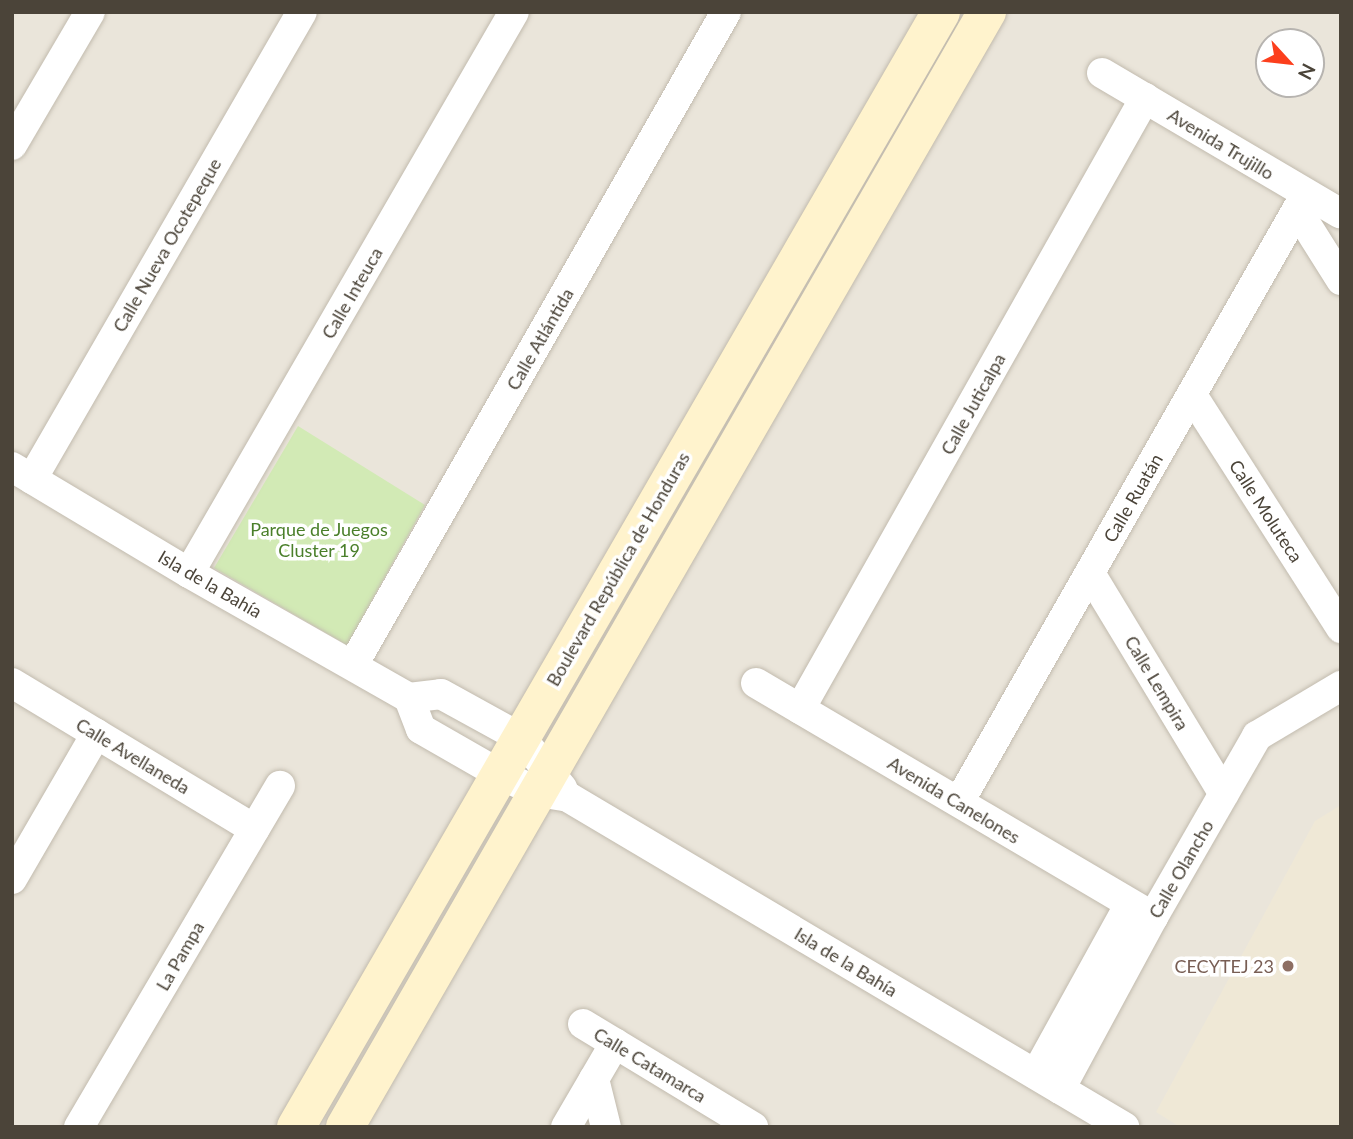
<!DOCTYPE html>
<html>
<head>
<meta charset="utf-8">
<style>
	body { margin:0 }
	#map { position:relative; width:1353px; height:1139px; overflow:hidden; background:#f6f3ec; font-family:Lato,sans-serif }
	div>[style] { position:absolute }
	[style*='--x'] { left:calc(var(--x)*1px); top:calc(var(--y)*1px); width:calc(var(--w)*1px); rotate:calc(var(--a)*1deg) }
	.residential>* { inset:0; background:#eae5da }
	.education>* { inset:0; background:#efe8d6 }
	.green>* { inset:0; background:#d2eab5 }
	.roads { filter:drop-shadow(0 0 2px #c2bbae) drop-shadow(0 0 2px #c2bbae) }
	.street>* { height:30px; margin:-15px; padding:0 15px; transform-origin:15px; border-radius:15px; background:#fff }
	.secondary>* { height:38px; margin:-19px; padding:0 19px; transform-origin:19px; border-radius:19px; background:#fff3cd }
	.dots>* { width:19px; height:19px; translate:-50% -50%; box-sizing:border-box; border:4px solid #fff; border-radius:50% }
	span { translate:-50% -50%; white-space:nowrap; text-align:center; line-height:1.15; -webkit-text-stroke:7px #fff; paint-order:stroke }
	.street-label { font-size:18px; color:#4b4439 }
	.park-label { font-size:18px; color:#4a7f2a }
	.education-label { font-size:18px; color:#785e54 }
	.right { translate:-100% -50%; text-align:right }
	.frame { position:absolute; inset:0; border:14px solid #4b4439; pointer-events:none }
	.north { position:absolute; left:1255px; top:28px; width:70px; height:70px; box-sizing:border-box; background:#fff; border:2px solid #b7b4b0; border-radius:50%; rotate:117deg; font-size:19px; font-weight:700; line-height:28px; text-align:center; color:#4b4439 }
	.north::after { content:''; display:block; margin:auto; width:24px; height:32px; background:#fc3f1d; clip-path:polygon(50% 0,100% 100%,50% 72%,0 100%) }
</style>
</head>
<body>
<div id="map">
	<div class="residential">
		<div style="clip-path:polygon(evenodd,12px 12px,1341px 12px,1341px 1127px,12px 1127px,12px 12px,1269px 42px,1311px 42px,1311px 84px,1269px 84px,1269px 42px)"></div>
	</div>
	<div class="education">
		<div style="clip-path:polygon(1341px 805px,1341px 1127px,1180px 1127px,1156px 1112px,1315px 821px)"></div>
	</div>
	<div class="green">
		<div style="clip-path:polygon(298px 426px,425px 505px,347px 645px,214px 568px)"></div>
	</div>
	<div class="roads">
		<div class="street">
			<div style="--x:1102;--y:73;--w:277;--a:30.5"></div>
			<div style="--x:12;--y:145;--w:154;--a:-59.6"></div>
			<div style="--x:1297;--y:210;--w:83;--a:57.8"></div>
			<div style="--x:1192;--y:395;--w:277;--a:57.4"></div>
			<div style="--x:12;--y:467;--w:206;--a:30.9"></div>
			<div style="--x:189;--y:573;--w:253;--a:29.6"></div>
			<div style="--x:409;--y:698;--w:32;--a:-7"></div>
			<div style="--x:441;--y:694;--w:91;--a:28.8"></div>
			<div style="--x:521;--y:738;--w:65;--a:50.6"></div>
			<div style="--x:32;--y:479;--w:539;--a:-59.97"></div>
			<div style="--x:189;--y:573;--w:648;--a:-59.92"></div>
			<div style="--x:1090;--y:573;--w:258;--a:58.8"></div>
			<div style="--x:353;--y:665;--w:752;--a:-60.26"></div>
			<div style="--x:12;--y:683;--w:283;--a:31.1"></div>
			<div style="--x:756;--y:683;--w:461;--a:30.5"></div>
			<div style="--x:409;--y:698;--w:33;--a:69"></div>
			<div style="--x:421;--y:729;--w:92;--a:29.9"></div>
			<div style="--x:501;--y:775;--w:41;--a:24.7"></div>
			<div style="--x:538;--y:792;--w:30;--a:9"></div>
			<div style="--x:568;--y:797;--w:647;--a:30.69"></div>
			<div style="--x:800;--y:709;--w:702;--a:-60.55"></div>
			<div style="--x:959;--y:802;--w:700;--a:-60.29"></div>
			<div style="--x:12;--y:879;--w:168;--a:-59.9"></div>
			<div style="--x:583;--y:1024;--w:199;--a:31.2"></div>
			<div style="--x:1036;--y:1074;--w:194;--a:-61.1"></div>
			<div style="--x:594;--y:1079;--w:49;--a:76"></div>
			<div style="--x:1060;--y:1089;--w:196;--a:-61.6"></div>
			<div style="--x:1153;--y:917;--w:209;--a:-60.1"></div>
			<div style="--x:1257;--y:736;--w:98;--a:-30.8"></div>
			<div style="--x:79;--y:1127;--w:396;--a:-59.5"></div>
			<div style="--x:566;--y:1127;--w:97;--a:-59.7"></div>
		</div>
		<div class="secondary">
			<div style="--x:296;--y:1127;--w:1288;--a:-59.95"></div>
			<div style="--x:345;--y:1127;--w:1287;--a:-60.07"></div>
		</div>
	</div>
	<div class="dots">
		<div style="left:1288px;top:966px;background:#8d6e63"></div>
	</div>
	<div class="street-label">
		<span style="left:1221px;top:144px;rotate:31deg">Avenida Trujillo</span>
		<span style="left:167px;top:245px;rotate:-60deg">Calle Nueva Ocotepeque</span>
		<span style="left:352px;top:293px;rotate:-60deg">Calle Inteuca</span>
		<span style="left:540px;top:339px;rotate:-60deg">Calle Atlántida</span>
		<span style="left:973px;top:404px;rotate:-61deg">Calle Juticalpa</span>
		<span style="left:1133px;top:498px;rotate:-60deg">Calle Ruatán</span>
		<span style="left:1266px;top:511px;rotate:57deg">Calle Moluteca</span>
		<span style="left:618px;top:569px;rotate:-60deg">Boulevard República de Honduras</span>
		<span style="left:210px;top:584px;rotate:30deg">Isla de la Bahía</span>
		<span style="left:1157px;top:683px;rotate:59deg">Calle Lempira</span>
		<span style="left:133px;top:756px;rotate:31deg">Calle Avellaneda</span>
		<span style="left:954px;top:800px;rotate:31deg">Avenida Canelones</span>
		<span style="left:1181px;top:869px;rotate:-60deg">Calle Olancho</span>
		<span style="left:180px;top:956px;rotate:-60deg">La Pampa</span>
		<span style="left:846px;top:962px;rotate:31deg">Isla de la Bahía</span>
		<span style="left:650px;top:1065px;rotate:31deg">Calle Catamarca</span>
	</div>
	<div class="park-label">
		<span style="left:319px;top:540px">Parque de Juegos<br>Cluster 19</span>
	</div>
	<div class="education-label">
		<span class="right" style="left:1274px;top:966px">CECYTEJ 23</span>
	</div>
	<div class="frame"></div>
	<div class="north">N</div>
</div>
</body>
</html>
